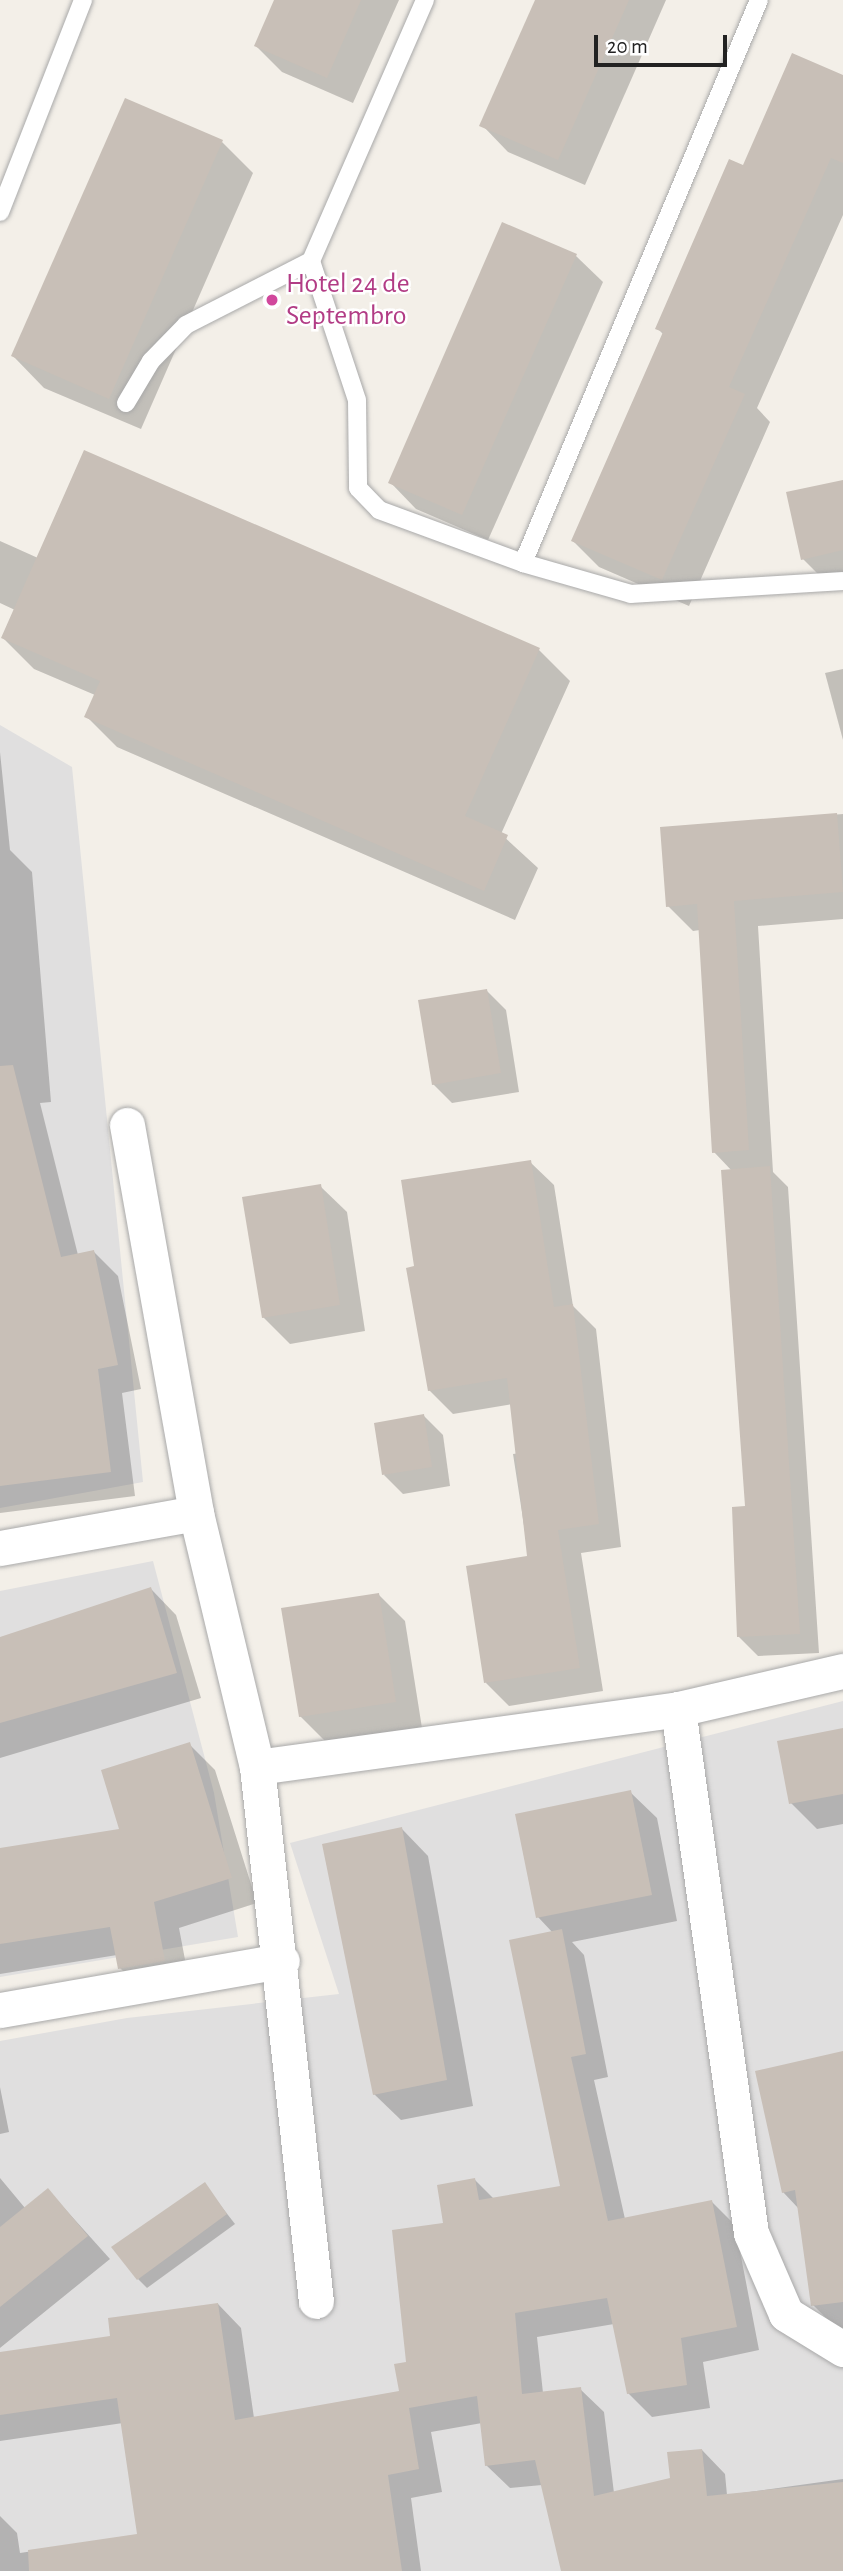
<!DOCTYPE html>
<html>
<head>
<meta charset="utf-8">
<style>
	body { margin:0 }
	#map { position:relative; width:843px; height:2571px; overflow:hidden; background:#f3efe8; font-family:"Alegreya Sans",sans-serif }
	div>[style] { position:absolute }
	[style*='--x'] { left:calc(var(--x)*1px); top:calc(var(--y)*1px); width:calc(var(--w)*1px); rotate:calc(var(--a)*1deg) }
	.residential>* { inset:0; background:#e0dfdf }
	.shadow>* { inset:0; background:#0003 }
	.building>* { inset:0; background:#c8bfb7 }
	.roads { filter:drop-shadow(0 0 2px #a9a9a9) drop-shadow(0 0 2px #a9a9a9) }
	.service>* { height:18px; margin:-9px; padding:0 9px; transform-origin:9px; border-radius:9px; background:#fff }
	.minor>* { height:35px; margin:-17.5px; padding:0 17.5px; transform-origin:17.5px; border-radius:17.5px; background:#fff }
	.dots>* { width:19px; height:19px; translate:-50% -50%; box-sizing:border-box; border:4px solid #fff; border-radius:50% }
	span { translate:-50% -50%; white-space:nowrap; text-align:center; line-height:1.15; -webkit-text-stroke:5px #fff; paint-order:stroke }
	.hotel-label { font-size:28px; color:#b23c85 }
	.left { translate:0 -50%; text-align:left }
	.scale { position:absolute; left:594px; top:35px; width:133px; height:32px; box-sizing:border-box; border:4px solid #222; border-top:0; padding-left:9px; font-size:21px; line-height:24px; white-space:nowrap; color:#222; -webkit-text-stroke:5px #fff; paint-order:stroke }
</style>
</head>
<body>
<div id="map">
	<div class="residential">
		<div style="clip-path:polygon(0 725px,72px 767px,143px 1482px,0 1508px)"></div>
		<div style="clip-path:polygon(153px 1561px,214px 1793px,238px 1937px,0 1977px,0 1591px)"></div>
		<div style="clip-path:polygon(843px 1701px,843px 2571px,0 2571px,0 2041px,127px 2018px,339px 1994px,290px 1843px)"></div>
	</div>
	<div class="shadow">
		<div style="clip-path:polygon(276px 0,399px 0,353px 103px,282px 72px,256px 46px)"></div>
		<div style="clip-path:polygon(537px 0,666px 0,585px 185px,508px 152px,482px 125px)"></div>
		<div style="clip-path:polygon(843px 77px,843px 215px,757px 408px,770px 422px,689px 606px,599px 567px,573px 541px,664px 335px,657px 328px,743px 167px)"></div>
		<div style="clip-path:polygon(222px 142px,253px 173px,141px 429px,44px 388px,13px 356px)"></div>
		<div style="clip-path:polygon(503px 224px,576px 256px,603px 282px,488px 540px,416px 509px,390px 482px)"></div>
		<div style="clip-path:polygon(843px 481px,843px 582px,829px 585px,803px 559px)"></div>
		<div style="clip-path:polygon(0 541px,38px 558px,539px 650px,570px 681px,501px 834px,538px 868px,515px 920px,117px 747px,86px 716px,95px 695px,34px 669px,3px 638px,15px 610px,0 603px)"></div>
		<div style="clip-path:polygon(843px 669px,843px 740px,825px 673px)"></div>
		<div style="clip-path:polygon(0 752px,10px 850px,32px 872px,51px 1102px,40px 1103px,78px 1255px,94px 1252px,118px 1276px,141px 1389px,122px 1393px,135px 1496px,0 1513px)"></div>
		<div style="clip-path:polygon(843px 814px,843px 919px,758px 926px,773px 1172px,788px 1187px,819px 1653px,758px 1656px,739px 1637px,747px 1508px,732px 1171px,714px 1152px,700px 930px,693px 931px,668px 906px,662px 829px)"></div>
		<div style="clip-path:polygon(487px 991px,506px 1010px,519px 1092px,452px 1103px,433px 1084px)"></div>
		<div style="clip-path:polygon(530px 1162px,554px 1185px,573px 1306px,596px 1329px,621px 1547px,581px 1553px,603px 1691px,509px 1706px,486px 1683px,529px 1558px,513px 1454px,521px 1453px,513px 1404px,453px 1414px,429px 1390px,416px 1268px)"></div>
		<div style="clip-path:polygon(320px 1186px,347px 1212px,365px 1331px,290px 1344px,263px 1317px)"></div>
		<div style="clip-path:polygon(424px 1416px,443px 1435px,450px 1486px,403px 1494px,384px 1475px)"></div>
		<div style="clip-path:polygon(151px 1589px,176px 1615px,201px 1698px,0 1758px,0 1638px)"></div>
		<div style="clip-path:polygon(378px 1594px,405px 1621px,422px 1728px,327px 1743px,300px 1716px)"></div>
		<div style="clip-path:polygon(843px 1730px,843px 1824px,817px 1829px,791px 1803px)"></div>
		<div style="clip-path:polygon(189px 1744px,215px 1770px,257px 1903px,179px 1928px,190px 1986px,146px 1994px,120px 1968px,117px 1955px,0 1974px,0 1850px,121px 1830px)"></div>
		<div style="clip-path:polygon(630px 1792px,657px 1818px,677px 1921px,572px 1942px,584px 1955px,608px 2077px,594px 2080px,625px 2219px,712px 2202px,735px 2225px,759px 2350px,703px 2362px,710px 2408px,652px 2417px,628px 2393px,614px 2324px,537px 2337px,543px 2393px,580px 2389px,604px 2412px,614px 2493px,671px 2479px,702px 2450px,725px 2474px,727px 2495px,843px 2479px,843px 2571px,563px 2571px,542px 2485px,510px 2488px,486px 2465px,482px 2423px,431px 2432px,442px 2492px,411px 2498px,421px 2571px,0 2571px,0 2516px,17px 2533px,20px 2553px,139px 2535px,123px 2423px,0 2441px,0 2354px,112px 2337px,218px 2304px,241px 2328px,254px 2418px,401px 2392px,445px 2225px,475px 2180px,494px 2199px,562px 2187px,553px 1933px,538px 1917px)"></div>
		<div style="clip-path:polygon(402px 1829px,428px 1856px,473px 2106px,401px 2120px,374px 2094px)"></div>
		<div style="clip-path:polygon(843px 2053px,843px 2331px,839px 2331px,813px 2305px,799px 2209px,783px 2192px)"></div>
		<div style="clip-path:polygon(0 2087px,9px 2132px,0 2134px)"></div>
		<div style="clip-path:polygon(0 2178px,25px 2208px,48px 2190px,110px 2259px,0 2348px)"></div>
		<div style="clip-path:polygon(204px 2184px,235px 2224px,147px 2288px,138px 2279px)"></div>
	</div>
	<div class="building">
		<div style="clip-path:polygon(274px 0,361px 0,327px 78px,254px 46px)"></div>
		<div style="clip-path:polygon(535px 0,629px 0,558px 160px,479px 126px)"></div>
		<div style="clip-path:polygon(792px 53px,843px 75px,843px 163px,831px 158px,729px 387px,745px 394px,662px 580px,571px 541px,663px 332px,655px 329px,729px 159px,743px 165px)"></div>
		<div style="clip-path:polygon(125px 98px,223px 140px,109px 399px,11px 356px)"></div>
		<div style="clip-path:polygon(502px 222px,577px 254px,462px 515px,388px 483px)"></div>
		<div style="clip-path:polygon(84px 450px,540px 648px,465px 816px,508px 835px,484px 891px,84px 717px,100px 681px,1px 638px)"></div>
		<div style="clip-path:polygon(843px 480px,843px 550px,801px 560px,786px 492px)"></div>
		<div style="clip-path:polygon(837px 813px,843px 892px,734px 901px,749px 1150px,712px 1153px,697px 904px,666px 907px,660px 827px)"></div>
		<div style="clip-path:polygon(487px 989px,501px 1073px,432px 1085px,418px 1000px)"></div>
		<div style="clip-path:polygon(13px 1065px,61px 1257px,94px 1250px,118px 1365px,98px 1369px,111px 1472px,0 1486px,0 1066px)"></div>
		<div style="clip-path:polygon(531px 1160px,554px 1307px,573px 1304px,599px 1524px,558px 1530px,580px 1668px,484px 1683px,466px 1566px,527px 1556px,507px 1378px,428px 1391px,406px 1268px,414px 1266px,401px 1180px)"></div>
		<div style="clip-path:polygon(770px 1166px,800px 1634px,737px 1637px,732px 1507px,745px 1506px,721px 1170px)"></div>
		<div style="clip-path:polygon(321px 1184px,340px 1305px,262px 1318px,242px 1197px)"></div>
		<div style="clip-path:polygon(424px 1414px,432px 1467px,382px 1475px,374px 1423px)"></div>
		<div style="clip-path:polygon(151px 1587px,177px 1673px,0 1723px,0 1637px)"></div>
		<div style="clip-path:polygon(379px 1593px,396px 1702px,299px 1717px,281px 1608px)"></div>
		<div style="clip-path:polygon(843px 1728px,843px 1794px,789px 1804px,777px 1741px)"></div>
		<div style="clip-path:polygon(190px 1742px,232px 1878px,154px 1902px,165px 1961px,118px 1969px,110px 1927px,0 1944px,0 1848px,119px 1829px,101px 1770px)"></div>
		<div style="clip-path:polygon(631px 1790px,652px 1895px,536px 1918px,515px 1814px)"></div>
		<div style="clip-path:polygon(402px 1827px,447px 2080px,373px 2095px,322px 1844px)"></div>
		<div style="clip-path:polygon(562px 1929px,586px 2054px,571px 2057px,608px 2221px,712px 2200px,737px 2327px,681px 2338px,687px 2385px,627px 2394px,607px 2298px,515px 2313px,522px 2394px,581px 2387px,594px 2496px,670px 2478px,667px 2452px,702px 2449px,707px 2496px,843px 2482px,843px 2571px,561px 2571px,535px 2460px,485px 2466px,477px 2396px,409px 2408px,419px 2469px,388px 2475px,402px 2571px,29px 2571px,28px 2550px,137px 2534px,117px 2398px,0 2415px,0 2352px,110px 2336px,108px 2318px,218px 2303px,235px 2420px,399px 2391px,394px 2364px,406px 2362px,392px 2230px,443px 2223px,437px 2185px,475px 2178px,479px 2200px,560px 2186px,509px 1940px)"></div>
		<div style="clip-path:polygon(843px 2051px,843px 2302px,811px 2306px,795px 2190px,782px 2193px,755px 2071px)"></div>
		<div style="clip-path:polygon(205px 2182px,227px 2214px,137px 2280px,111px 2247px)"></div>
		<div style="clip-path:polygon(48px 2188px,88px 2236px,0 2307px,0 2227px)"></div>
	</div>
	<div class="roads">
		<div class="service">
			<div style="--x:425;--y:0;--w:285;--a:113.6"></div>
			<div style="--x:311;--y:261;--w:146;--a:71.7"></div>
			<div style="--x:357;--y:400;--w:88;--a:89.3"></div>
			<div style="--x:358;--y:488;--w:30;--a:46"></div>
			<div style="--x:379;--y:510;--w:153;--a:20.2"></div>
			<div style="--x:523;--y:563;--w:112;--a:16"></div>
			<div style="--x:631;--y:594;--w:212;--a:-3.5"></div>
			<div style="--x:0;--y:212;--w:228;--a:-68.6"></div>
			<div style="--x:126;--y:403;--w:49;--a:-59.2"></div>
			<div style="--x:151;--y:361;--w:50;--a:-45.8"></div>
			<div style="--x:186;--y:325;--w:140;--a:-27.1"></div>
			<div style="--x:523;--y:563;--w:610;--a:-67.26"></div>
		</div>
		<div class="minor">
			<div style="--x:127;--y:1125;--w:394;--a:79.9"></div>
			<div style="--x:196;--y:1513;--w:261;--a:76.5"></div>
			<div style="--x:257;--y:1767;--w:537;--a:83.7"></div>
			<div style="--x:0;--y:1548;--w:199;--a:-10.1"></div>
			<div style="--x:678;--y:1709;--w:529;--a:82.07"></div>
			<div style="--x:751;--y:2233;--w:88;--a:66.6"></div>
			<div style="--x:786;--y:2314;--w:67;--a:31.6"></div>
			<div style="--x:257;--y:1767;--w:425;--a:-7.8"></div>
			<div style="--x:678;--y:1709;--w:169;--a:-13"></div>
			<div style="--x:0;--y:2010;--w:286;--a:-9.9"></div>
		</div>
	</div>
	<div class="dots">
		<div style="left:272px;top:300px;background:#d1479c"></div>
	</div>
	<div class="hotel-label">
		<span class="left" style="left:286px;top:300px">Hotel 24 de<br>Septembro</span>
	</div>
	<div class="scale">20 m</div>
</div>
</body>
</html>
